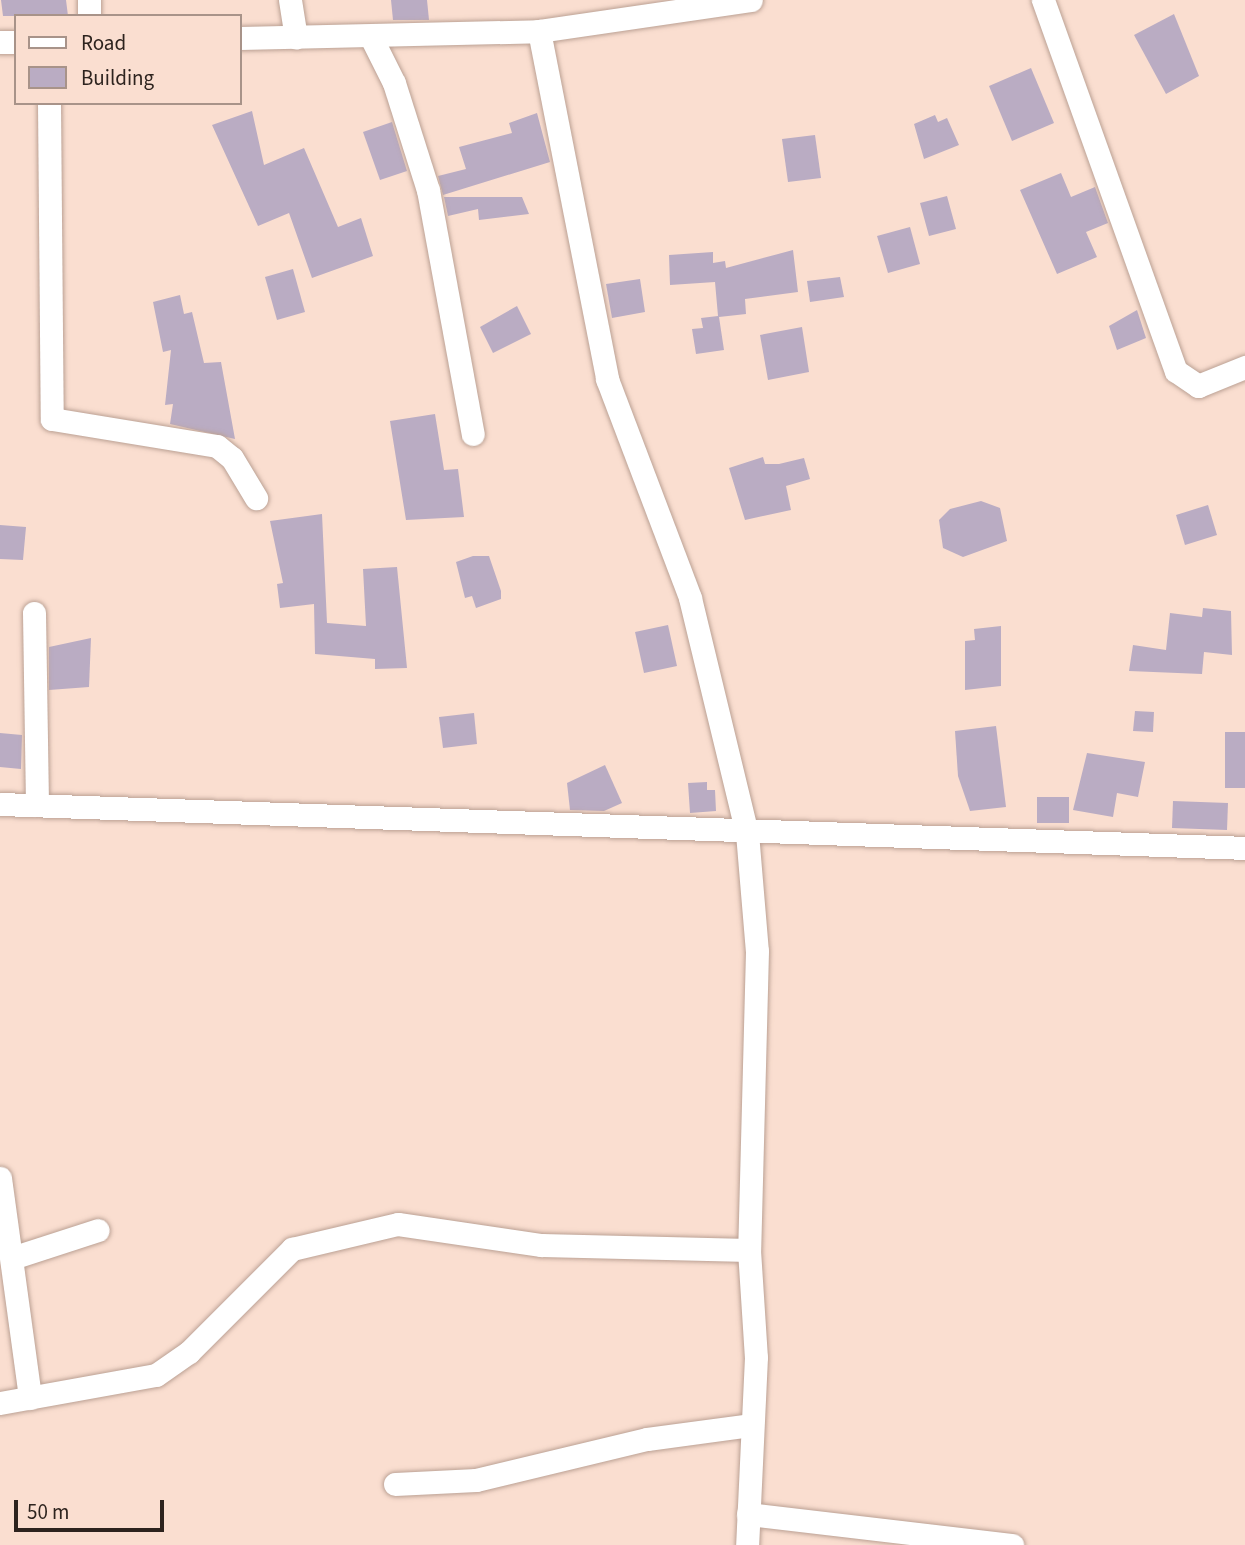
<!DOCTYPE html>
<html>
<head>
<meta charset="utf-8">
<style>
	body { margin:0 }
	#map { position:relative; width:1245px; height:1545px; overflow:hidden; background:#faded0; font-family:"Source Sans 3",sans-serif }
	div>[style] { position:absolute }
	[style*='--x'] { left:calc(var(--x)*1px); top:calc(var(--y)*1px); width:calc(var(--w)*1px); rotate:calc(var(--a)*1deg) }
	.building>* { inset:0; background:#baacc3 }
	.roads { filter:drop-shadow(0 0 2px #bba194) drop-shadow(0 0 2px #bba194) }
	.street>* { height:23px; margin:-11.5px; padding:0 11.5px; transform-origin:11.5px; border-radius:11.5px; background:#fff }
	span { translate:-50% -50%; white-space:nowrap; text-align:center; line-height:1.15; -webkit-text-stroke:6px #faded0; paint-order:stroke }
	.legend { position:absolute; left:14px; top:14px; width:228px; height:91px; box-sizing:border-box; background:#faded0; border:2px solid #a89389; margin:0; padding:9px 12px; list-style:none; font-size:21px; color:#2d231e }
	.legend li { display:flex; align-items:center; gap:14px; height:35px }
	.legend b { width:35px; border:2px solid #a89389 }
	.scale { position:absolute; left:14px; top:1500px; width:150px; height:32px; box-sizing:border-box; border:4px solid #2d231e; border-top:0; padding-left:9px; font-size:21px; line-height:24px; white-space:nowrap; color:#2d231e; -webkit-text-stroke:5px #faded0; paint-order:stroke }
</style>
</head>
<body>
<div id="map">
	<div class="building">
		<div style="clip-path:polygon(1px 0,66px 0,68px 16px,3px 16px)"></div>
		<div style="clip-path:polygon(391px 0,427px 0,429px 20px,393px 20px)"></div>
		<div style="clip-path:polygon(1174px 14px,1199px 76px,1166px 94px,1134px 35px)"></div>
		<div style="clip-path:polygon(1031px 68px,1054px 123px,1012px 141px,989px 86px)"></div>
		<div style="clip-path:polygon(252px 111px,264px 165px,304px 148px,338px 227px,361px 218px,373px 256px,312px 278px,289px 213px,258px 226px,212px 125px)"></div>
		<div style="clip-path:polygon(537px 113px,550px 162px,443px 195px,438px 176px,466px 169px,459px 147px,512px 133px,509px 123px)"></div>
		<div style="clip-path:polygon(935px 115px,938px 122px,947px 118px,959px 145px,924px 159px,914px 124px)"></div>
		<div style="clip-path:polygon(392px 122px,407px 171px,380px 180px,363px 132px)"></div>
		<div style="clip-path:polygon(815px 135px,821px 178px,788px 182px,782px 139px)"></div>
		<div style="clip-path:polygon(1061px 173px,1071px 197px,1095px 187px,1108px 223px,1086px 232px,1097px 257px,1057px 274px,1020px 190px)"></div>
		<div style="clip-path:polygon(947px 196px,956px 229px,929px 236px,920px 203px)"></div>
		<div style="clip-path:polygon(444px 197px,522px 197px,529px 214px,479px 220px,478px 209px,448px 216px)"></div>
		<div style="clip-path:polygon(910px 227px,920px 264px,888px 273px,877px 236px)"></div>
		<div style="clip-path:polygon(793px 250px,798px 292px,745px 299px,746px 314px,719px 317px,724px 350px,696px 354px,692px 329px,703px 328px,701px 318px,718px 316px,715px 282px,670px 285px,669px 255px,713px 252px,713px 263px,725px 261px,726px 268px)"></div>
		<div style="clip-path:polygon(293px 269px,305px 312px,277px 320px,265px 277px)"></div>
		<div style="clip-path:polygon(840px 277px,844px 297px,810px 302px,807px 281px)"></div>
		<div style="clip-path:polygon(640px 279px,645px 312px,612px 318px,606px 284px)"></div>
		<div style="clip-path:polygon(180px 295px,184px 314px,192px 312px,204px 363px,221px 362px,235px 439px,170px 424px,173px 404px,165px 405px,171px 350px,163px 352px,153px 302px)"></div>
		<div style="clip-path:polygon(517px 306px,531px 334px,493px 353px,480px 327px)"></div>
		<div style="clip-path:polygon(1137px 310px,1146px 338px,1117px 350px,1109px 326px)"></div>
		<div style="clip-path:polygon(802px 327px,809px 372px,768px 380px,760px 335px)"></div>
		<div style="clip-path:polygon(435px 414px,444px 470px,458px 469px,464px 517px,406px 520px,390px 421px)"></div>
		<div style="clip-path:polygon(763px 457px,765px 464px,779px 464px,804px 458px,810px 479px,786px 486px,791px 510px,745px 520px,729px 468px)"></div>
		<div style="clip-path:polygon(981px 501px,1000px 508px,1007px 541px,963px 557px,943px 548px,939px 520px,950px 509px)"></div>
		<div style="clip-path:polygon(1208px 505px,1217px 535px,1185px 545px,1176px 515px)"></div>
		<div style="clip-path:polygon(322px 514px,327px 623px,366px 626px,363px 569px,397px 567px,407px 668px,375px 669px,375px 659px,315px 654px,314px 604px,280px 608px,277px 584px,283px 583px,270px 521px)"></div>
		<div style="clip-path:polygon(0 525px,26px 527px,23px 560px,0 559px)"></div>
		<div style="clip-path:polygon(473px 556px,489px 556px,501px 591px,501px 599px,476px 608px,472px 596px,465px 598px,456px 562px)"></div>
		<div style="clip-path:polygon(1203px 608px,1231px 611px,1232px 655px,1204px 652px,1202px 674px,1129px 671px,1133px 645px,1166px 650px,1170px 613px,1202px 617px)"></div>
		<div style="clip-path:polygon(668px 625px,677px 666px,644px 673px,635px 632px)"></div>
		<div style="clip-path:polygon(1001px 626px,1001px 686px,965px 690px,965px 641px,975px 640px,974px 629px)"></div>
		<div style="clip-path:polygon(91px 638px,89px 687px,49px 690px,49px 647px)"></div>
		<div style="clip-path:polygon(1135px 711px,1154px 712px,1153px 732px,1133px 731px)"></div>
		<div style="clip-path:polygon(474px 713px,477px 744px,443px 748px,439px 717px)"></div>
		<div style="clip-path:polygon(996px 726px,1006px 807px,970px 811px,958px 776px,955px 731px)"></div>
		<div style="clip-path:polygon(1225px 732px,1245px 732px,1245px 788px,1225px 788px)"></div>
		<div style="clip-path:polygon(0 733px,22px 735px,21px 769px,0 767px)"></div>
		<div style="clip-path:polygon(1087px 753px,1145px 762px,1138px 797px,1117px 793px,1113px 817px,1073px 810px)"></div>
		<div style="clip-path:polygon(605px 765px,622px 803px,604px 811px,570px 810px,567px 783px)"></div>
		<div style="clip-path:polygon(707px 782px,707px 790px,715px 790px,716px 811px,690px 813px,688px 783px)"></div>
		<div style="clip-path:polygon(1037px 797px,1069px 797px,1069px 823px,1037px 823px)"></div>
		<div style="clip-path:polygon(1173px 801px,1228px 803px,1227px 830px,1172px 828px)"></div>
	</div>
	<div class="roads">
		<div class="street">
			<div style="--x:89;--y:0;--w:16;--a:90"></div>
			<div style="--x:290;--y:0;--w:38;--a:81"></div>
			<div style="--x:1043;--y:0;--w:394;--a:70.3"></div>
			<div style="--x:1176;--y:371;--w:27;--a:34"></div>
			<div style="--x:1198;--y:386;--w:51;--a:-22"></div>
			<div style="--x:539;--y:31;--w:355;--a:78.9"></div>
			<div style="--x:607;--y:379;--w:234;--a:69.2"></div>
			<div style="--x:690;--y:598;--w:242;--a:76.4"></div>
			<div style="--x:747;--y:833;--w:118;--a:85.2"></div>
			<div style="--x:757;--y:951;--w:299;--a:91.5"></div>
			<div style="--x:749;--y:1250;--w:107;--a:86.3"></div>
			<div style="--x:756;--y:1357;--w:188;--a:92.7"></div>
			<div style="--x:371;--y:37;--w:51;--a:63.4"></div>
			<div style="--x:394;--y:83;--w:112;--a:72.4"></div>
			<div style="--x:428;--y:190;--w:248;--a:79.6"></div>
			<div style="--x:240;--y:38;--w:299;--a:-1.3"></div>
			<div style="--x:539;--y:31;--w:214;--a:-8.3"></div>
			<div style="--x:0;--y:42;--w:16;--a:0"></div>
			<div style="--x:49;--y:103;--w:316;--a:89.5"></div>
			<div style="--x:52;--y:419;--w:167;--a:9.3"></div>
			<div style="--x:217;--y:446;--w:19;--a:39"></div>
			<div style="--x:232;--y:458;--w:47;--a:59"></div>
			<div style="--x:34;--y:613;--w:192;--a:89.1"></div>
			<div style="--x:0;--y:804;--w:1246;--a:2.02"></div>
			<div style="--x:0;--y:1178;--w:222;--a:82.2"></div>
			<div style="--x:12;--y:1258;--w:90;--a:-18"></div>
			<div style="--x:0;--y:1403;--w:158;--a:-10.2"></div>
			<div style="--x:156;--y:1375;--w:40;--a:-34.9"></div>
			<div style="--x:189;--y:1352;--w:146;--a:-45"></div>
			<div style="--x:292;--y:1249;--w:109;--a:-13.3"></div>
			<div style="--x:398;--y:1224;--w:145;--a:8.4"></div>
			<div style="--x:541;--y:1245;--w:208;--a:1.4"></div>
			<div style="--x:395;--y:1484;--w:81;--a:-2.8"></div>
			<div style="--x:476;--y:1480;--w:176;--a:-13.5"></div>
			<div style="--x:647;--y:1439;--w:104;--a:-7.7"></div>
			<div style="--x:748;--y:1514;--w:266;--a:6.7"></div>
		</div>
	</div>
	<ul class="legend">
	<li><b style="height:9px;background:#fff"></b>Road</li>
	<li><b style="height:19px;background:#baacc3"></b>Building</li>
	</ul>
	<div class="scale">50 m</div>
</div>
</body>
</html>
